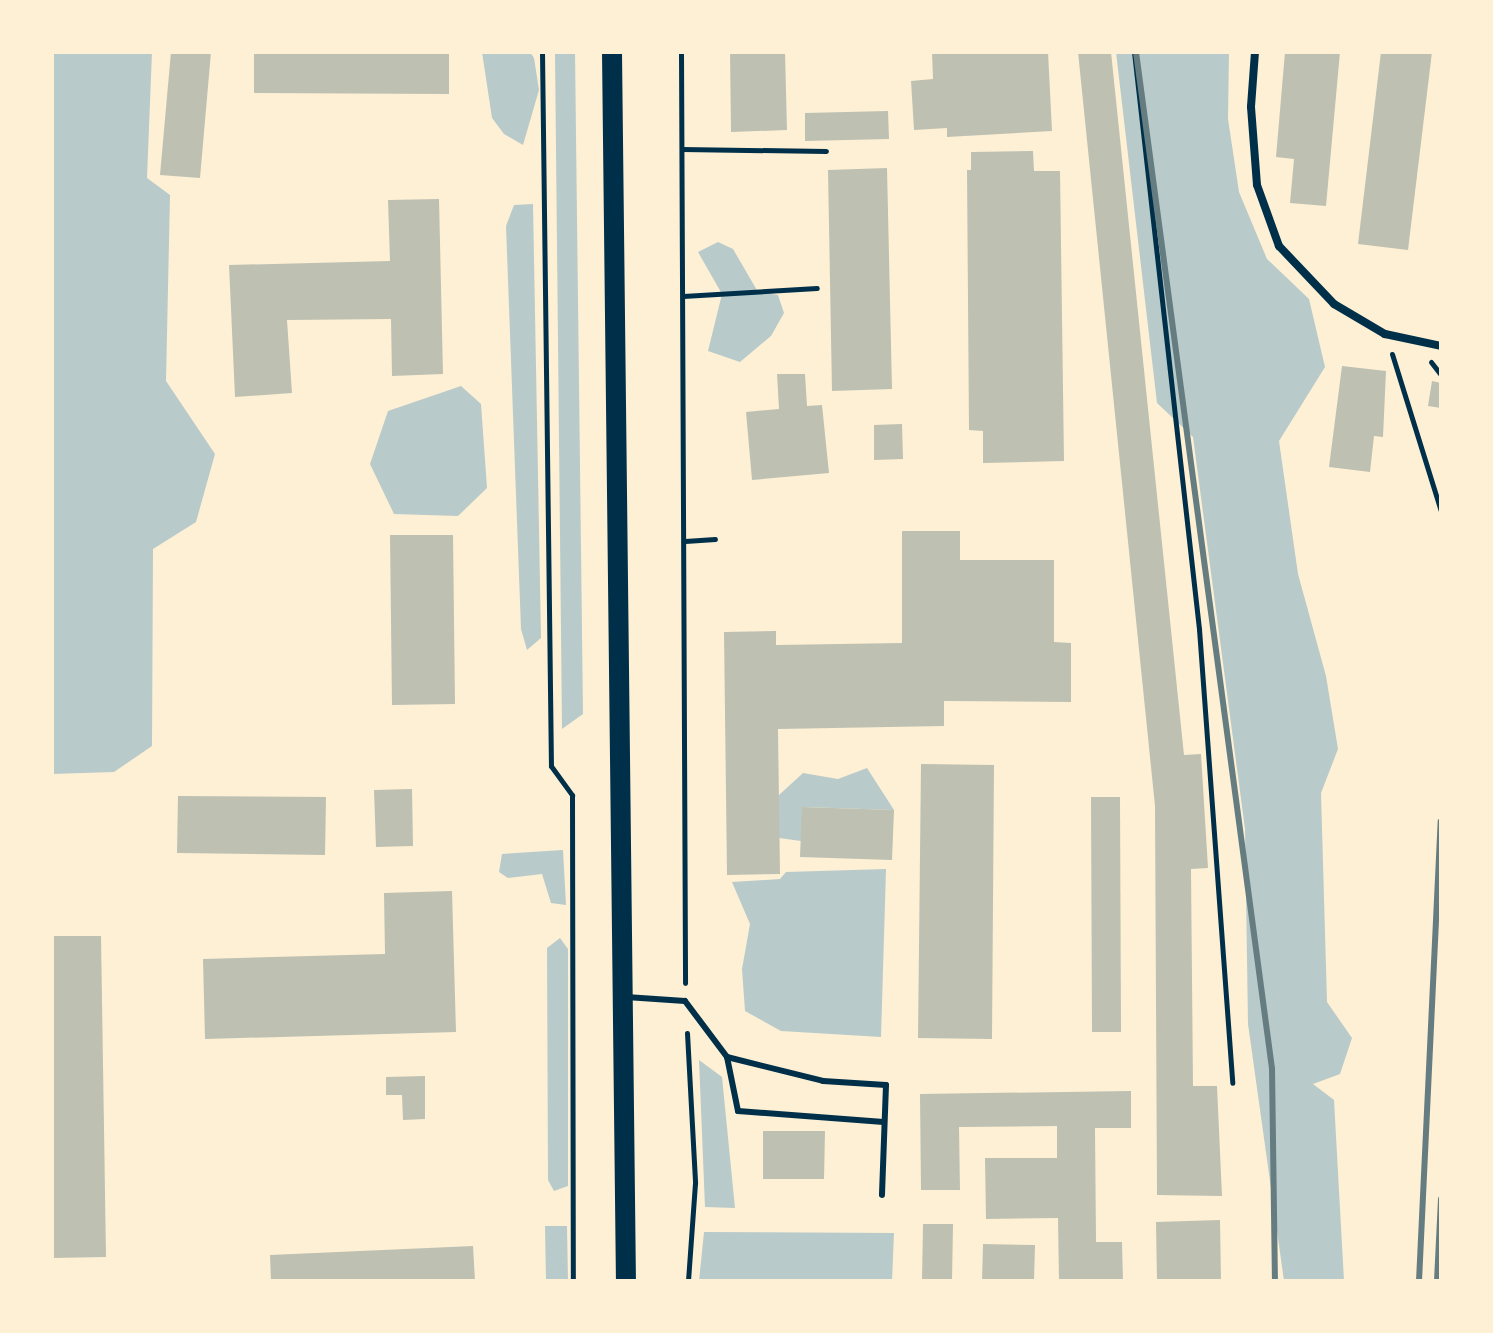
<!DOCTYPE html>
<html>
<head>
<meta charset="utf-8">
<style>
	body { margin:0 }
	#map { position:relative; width:1493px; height:1333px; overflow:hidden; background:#fdf0d5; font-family:"IBM Plex Sans",sans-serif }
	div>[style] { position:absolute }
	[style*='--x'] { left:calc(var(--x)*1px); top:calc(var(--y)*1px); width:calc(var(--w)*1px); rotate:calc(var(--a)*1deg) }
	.green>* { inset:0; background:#b9caca }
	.building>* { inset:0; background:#bec0b2 }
	.path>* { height:5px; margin:-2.5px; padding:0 2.5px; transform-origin:2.5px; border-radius:2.5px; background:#003049 }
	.service>* { height:6px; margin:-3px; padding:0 3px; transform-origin:3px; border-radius:3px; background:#003049 }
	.minor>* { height:8px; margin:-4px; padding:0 4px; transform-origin:4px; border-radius:4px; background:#003049 }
	.primary>* { height:20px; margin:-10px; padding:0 10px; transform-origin:10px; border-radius:10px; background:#003049 }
	.rail>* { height:6px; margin:-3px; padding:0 3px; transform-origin:3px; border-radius:3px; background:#657d81 }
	span { translate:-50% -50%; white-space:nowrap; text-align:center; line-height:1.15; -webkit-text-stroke:6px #fdf0d5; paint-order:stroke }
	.frame { position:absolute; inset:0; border:54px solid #fdf0d5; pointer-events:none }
</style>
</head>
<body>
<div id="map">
	<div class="green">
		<div style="clip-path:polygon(52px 52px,152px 52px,147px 178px,170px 195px,166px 381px,215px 454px,196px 522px,153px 549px,152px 746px,114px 772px,52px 774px)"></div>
		<div style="clip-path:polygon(482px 52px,530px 52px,534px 58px,539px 90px,523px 145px,504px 134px,492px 118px)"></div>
		<div style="clip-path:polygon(555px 52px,575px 52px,583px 714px,562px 729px)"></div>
		<div style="clip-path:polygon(1116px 52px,1229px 52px,1228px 119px,1239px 192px,1267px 259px,1309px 299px,1325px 367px,1279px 441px,1298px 574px,1326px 676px,1338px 749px,1321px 793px,1327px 1002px,1352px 1038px,1340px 1074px,1313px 1084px,1334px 1100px,1344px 1281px,1284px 1281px,1248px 1024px,1245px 829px,1193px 437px,1157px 403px)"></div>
		<div style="clip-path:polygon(533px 204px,541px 638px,527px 650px,521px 629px,506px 226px,514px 205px)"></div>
		<div style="clip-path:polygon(718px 242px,733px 249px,758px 292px,778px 295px,784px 313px,771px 336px,740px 362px,708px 351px,722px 294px,698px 252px)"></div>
		<div style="clip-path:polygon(461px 386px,481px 404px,487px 488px,458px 516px,394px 514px,370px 464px,388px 411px)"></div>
		<div style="clip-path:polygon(867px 768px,894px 810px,803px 807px,801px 841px,779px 838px,779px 795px,803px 773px,838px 779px)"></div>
		<div style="clip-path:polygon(563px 850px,566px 905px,551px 903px,542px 874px,508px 878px,499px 872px,502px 854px)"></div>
		<div style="clip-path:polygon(886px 869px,881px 1037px,781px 1031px,745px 1011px,742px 969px,750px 924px,732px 882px,780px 879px,786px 872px)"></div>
		<div style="clip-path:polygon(560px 938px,568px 949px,568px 1186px,554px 1191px,548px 1180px,547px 948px)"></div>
		<div style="clip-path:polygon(699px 1060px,722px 1077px,735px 1208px,705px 1207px)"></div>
		<div style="clip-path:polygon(545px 1226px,567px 1226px,568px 1281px,546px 1281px)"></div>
		<div style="clip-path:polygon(704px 1232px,894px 1233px,892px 1281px,699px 1281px)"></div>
	</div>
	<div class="building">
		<div style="clip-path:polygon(171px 52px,211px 52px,200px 178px,160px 175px)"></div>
		<div style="clip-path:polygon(254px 52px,449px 52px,449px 94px,254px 93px)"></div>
		<div style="clip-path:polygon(730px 52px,785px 52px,787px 130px,731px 132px)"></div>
		<div style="clip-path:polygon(932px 52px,1048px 52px,1052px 131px,947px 137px,947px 128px,914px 130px,911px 81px,933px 79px)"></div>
		<div style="clip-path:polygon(1078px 52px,1111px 52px,1184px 755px,1201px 754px,1208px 868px,1191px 869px,1193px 1086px,1217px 1086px,1222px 1196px,1157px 1195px,1155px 806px)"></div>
		<div style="clip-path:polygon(1285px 52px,1340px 52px,1326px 206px,1290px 203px,1294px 159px,1276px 157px)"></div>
		<div style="clip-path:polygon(1381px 52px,1432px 52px,1408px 250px,1358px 244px)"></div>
		<div style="clip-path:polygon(888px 111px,889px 139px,805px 141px,805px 113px)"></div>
		<div style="clip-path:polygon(1033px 151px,1034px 171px,1060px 171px,1064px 461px,983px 463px,983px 431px,969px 430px,967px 170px,971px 170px,971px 152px)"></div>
		<div style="clip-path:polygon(887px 168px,892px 389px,832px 391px,828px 170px)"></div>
		<div style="clip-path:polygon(439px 199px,443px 374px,392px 376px,391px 319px,287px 320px,292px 393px,235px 397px,229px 265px,390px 261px,388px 200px)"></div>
		<div style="clip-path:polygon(1342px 366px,1386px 371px,1383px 437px,1374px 436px,1370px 472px,1329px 467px)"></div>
		<div style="clip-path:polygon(777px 374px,805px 374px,807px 406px,822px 405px,829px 473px,752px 480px,746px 412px,779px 409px)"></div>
		<div style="clip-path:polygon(1432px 381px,1441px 383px,1441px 408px,1428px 406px)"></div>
		<div style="clip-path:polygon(902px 424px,903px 459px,874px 460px,874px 425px)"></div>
		<div style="clip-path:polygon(902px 531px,960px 531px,960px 560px,1054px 560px,1054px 642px,1071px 643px,1071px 702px,944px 701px,944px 726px,778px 729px,780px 874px,727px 875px,724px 632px,776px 631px,776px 645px,902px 643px)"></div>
		<div style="clip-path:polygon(390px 535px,453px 535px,455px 704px,392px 705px)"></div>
		<div style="clip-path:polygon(921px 764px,994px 765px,992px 1039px,918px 1038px)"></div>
		<div style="clip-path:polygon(412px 789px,413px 846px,376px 847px,374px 790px)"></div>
		<div style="clip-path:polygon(178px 796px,326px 797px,325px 855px,177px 853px)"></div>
		<div style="clip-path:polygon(1091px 797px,1120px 797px,1121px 1032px,1092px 1032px)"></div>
		<div style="clip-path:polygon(802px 807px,894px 810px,892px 860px,800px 857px)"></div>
		<div style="clip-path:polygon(452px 891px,456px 1032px,205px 1039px,203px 959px,385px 954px,384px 893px)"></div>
		<div style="clip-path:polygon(52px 936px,101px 936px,106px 1257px,52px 1258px)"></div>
		<div style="clip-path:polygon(425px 1076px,425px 1119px,403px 1120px,402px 1095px,386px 1095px,386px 1077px)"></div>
		<div style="clip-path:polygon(1131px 1091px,1131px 1128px,1095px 1128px,1096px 1242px,1122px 1242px,1123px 1281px,1059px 1281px,1058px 1218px,986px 1219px,985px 1158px,1057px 1158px,1057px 1126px,959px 1127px,960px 1190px,921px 1190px,920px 1094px)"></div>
		<div style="clip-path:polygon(763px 1131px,825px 1131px,824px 1179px,763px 1179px)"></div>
		<div style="clip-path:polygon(1220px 1220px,1221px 1281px,1157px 1281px,1156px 1222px)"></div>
		<div style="clip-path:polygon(923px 1224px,953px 1224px,952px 1281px,922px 1281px)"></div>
		<div style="clip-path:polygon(983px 1244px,1035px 1245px,1034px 1281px,982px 1281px)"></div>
		<div style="clip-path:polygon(473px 1246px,475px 1281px,271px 1281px,270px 1255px)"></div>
	</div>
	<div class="path">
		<div style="--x:542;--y:52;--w:714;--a:89.28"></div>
		<div style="--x:551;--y:766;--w:36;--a:54"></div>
		<div style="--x:572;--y:795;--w:486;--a:89.9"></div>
		<div style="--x:681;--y:52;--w:931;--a:89.75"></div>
		<div style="--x:1134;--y:52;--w:581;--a:83.57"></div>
		<div style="--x:1199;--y:629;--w:455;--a:85.8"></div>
		<div style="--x:682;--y:149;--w:144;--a:0.8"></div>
		<div style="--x:683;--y:296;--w:134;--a:-3.4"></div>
		<div style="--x:1392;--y:354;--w:164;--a:72.7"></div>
		<div style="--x:1431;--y:362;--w:16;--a:52"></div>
		<div style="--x:685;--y:541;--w:30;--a:-4"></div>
		<div style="--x:687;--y:1033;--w:150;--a:86.9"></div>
		<div style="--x:695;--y:1183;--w:98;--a:94.1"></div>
	</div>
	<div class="service">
		<div style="--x:626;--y:997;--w:59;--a:3.9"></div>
		<div style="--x:685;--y:1001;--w:70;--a:53.1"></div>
		<div style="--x:727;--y:1057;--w:99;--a:14"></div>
		<div style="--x:823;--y:1081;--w:63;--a:3.6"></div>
		<div style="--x:886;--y:1085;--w:110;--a:92.1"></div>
		<div style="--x:727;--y:1057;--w:55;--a:78.5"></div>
		<div style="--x:738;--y:1111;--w:146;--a:4.3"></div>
	</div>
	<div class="minor">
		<div style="--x:1255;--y:52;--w:55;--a:94.2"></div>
		<div style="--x:1251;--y:107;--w:78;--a:85.6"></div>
		<div style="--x:1257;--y:185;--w:65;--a:70.2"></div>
		<div style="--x:1279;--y:246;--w:80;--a:46.5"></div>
		<div style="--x:1334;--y:304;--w:59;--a:30.5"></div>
		<div style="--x:1385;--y:334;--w:57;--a:12.1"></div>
	</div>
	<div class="primary">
		<div style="--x:612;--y:52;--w:1229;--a:89.35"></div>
	</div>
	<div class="rail">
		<div style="--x:1136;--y:52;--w:1026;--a:82.38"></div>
		<div style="--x:1272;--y:1069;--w:212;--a:89.2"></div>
		<div style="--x:1419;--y:1281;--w:460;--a:-87.3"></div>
		<div style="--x:1437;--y:1281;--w:82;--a:-87.2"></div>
	</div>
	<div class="frame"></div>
</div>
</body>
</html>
